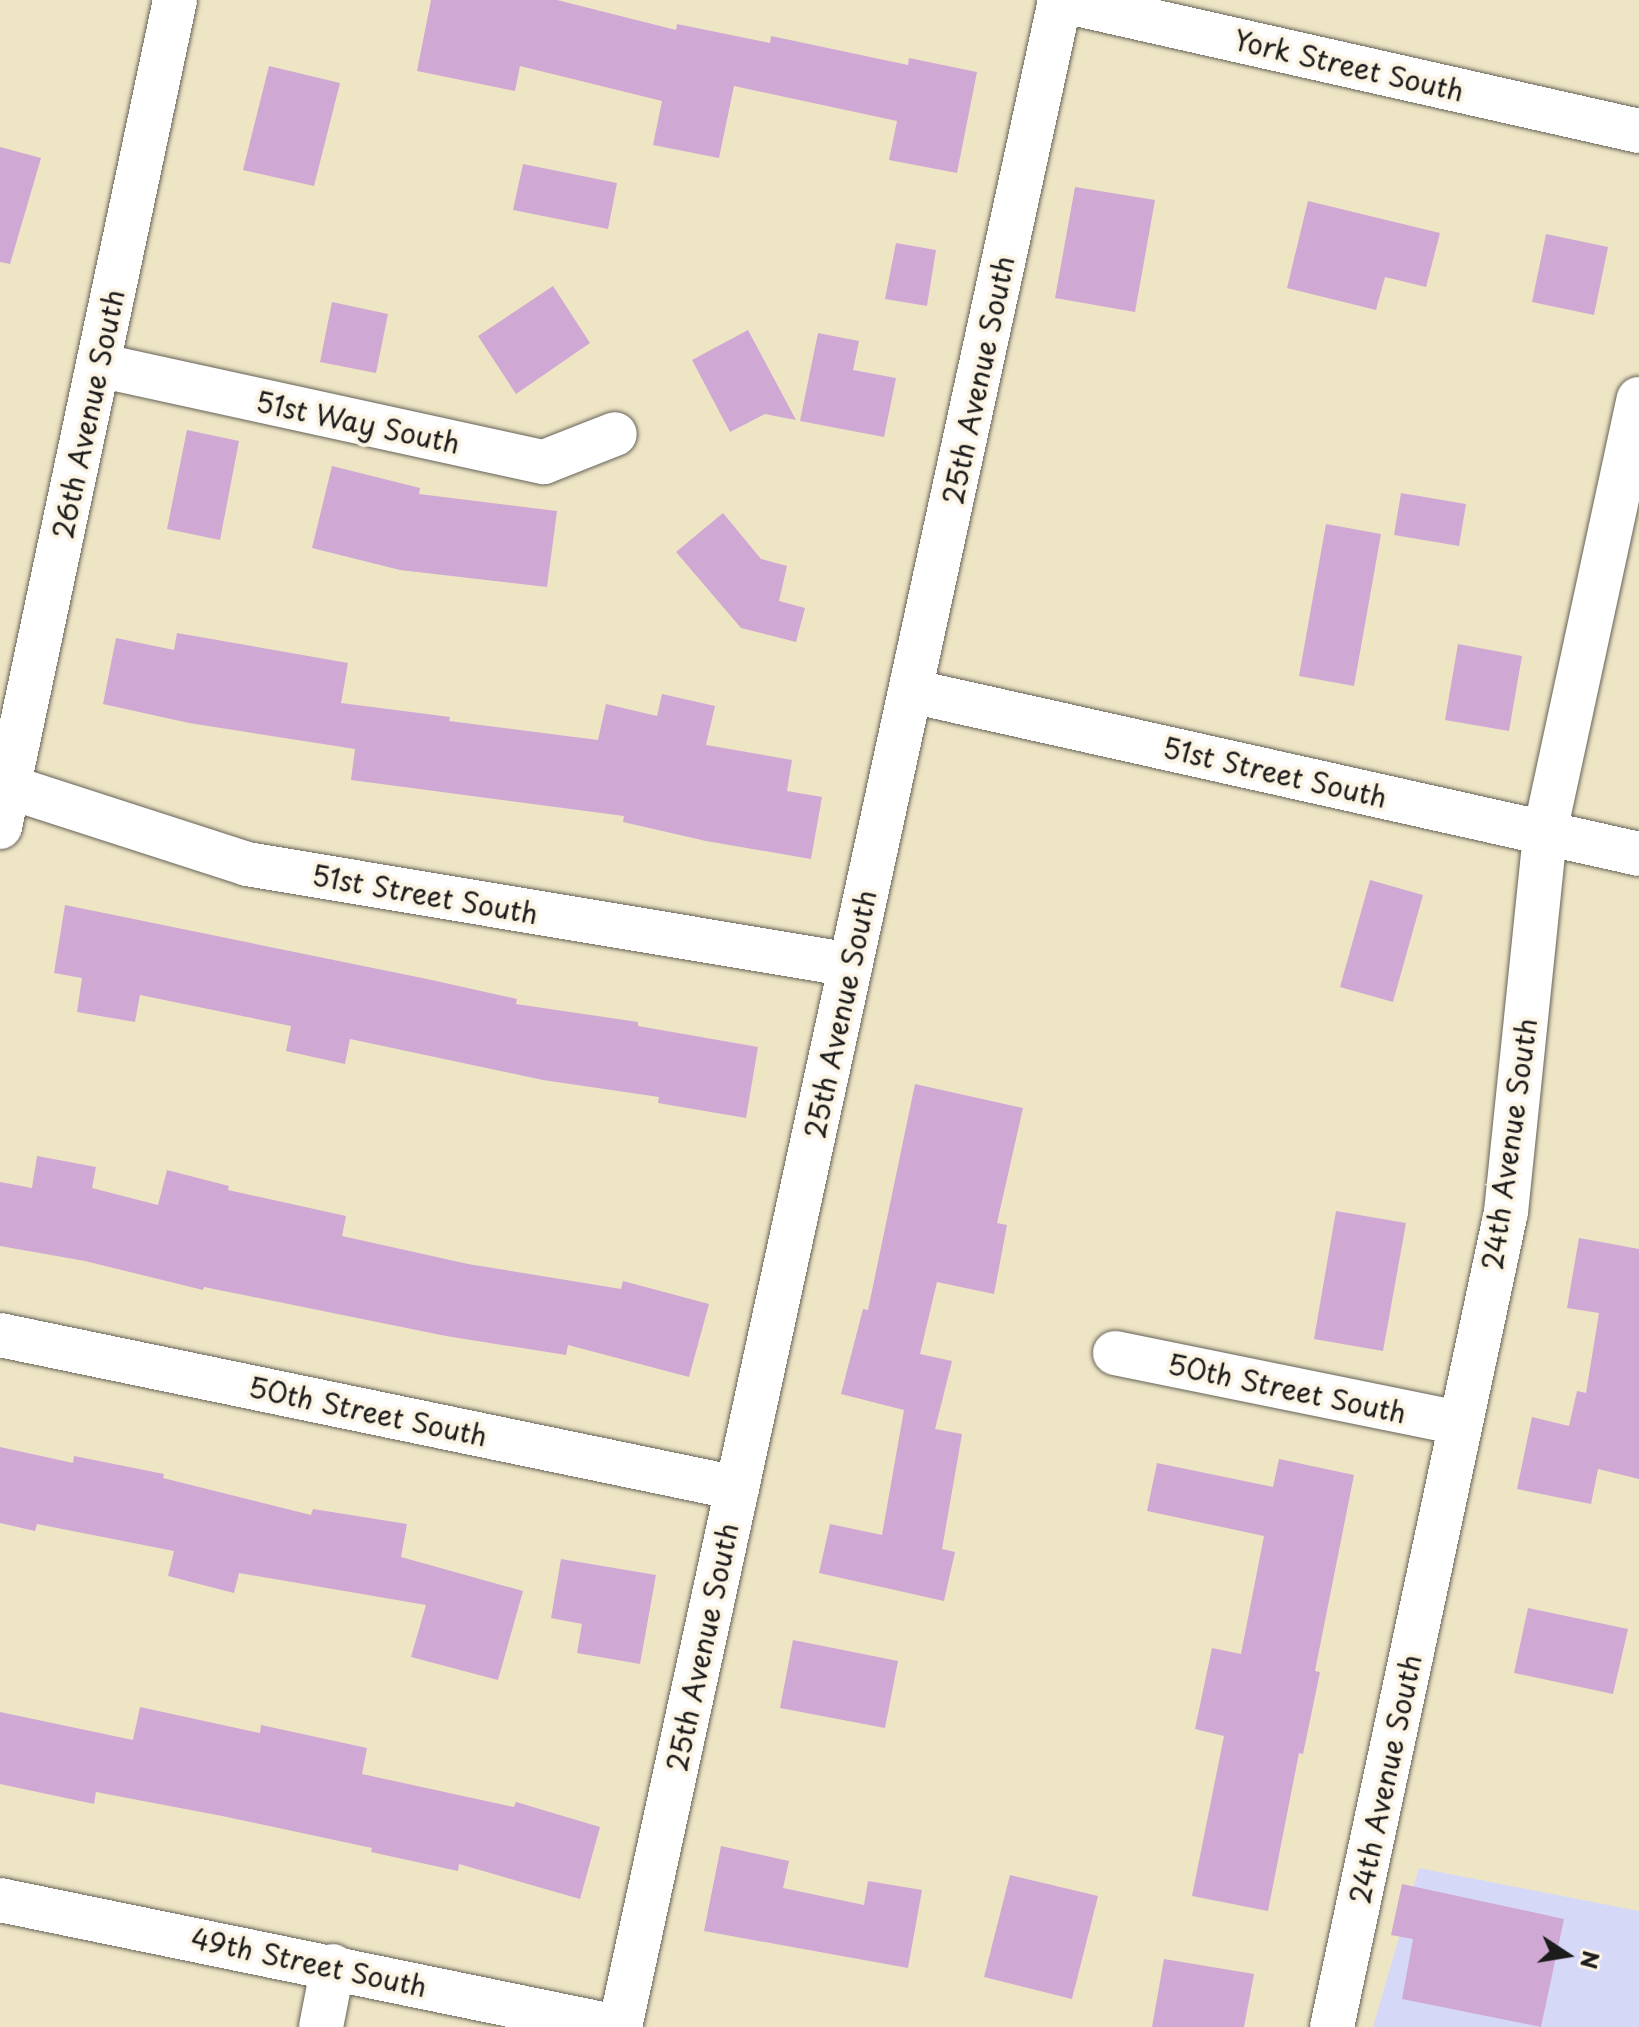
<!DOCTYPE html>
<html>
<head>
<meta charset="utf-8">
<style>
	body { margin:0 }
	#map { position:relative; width:1639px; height:2027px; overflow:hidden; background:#eee5c5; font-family:"Playpen Sans",sans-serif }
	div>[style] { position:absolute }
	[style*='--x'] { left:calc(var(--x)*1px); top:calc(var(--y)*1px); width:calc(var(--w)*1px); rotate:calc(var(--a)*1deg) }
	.built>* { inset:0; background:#d6d8f8 }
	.building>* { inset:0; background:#cfa9d3 }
	.roads { filter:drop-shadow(0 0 2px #666257) drop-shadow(0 0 2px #666257) }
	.minor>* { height:44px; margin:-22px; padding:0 22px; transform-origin:22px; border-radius:22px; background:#fff }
	.tertiary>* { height:44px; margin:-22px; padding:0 22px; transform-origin:22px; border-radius:22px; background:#fff }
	span { translate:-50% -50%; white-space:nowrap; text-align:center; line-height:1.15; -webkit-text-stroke:8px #fcf5e5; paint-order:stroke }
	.street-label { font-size:28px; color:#1c1c1c }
	.north { position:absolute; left:1527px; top:1915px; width:80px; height:80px; -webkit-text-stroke:6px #fcf5e5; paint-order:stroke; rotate:102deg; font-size:22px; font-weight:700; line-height:32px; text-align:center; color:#1c1c1c }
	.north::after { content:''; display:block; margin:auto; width:28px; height:36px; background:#1c1c1c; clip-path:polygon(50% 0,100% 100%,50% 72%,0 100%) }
</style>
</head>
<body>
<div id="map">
	<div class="built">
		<div style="clip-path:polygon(1419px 1868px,1639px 1911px,1639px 2027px,1373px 2027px)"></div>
	</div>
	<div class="building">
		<div style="clip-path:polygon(431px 0,557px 0,676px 30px,677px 24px,770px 43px,771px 36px,908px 65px,909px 58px,977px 72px,957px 173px,889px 160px,897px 121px,734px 86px,719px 158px,653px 145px,662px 101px,520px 66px,515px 91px,417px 71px)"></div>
		<div style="clip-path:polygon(269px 66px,340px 83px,314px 186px,243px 170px)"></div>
		<div style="clip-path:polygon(0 147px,41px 158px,10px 264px,0 262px)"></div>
		<div style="clip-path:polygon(523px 164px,617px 183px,608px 229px,513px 210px)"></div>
		<div style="clip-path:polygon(1075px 187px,1155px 200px,1135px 312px,1055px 298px)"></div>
		<div style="clip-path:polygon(1308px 201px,1440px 233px,1426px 287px,1385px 277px,1376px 310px,1287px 288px)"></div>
		<div style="clip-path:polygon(1546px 234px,1608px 247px,1594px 315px,1532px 302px)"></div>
		<div style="clip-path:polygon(896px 243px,936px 250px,927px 306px,885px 299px)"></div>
		<div style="clip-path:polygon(553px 286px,590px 343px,516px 394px,478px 336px)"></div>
		<div style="clip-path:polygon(332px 302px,388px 314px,376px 373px,320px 362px)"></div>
		<div style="clip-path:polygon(748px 330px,796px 420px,765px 414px,730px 432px,692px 360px)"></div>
		<div style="clip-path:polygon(818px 333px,859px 341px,853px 370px,896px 378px,884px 437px,800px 421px)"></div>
		<div style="clip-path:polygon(187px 430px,239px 441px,220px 540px,167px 529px)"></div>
		<div style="clip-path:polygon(332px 466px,420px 488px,419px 494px,557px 511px,547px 587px,400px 570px,312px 548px)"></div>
		<div style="clip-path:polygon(1401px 493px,1466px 504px,1459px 546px,1394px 535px)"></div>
		<div style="clip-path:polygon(723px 513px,761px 559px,787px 566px,779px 601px,805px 608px,796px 642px,741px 628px,676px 552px)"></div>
		<div style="clip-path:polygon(1326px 524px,1381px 534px,1354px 686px,1299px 676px)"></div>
		<div style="clip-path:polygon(177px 633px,348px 663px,341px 703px,450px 717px,449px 721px,598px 740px,606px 704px,657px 716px,662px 694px,715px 706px,706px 745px,792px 760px,787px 791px,822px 797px,811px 859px,706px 841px,623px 822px,624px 816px,351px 780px,355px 749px,189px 723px,103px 704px,116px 638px,174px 650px)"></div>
		<div style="clip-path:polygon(1458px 644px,1522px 656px,1509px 731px,1445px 720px)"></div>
		<div style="clip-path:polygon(1370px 880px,1423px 895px,1393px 1002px,1340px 987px)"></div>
		<div style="clip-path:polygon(65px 905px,427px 979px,517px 999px,516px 1004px,638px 1022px,638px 1026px,758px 1047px,746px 1118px,658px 1103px,659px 1097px,543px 1080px,350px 1039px,345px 1064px,286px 1051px,291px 1026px,140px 995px,135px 1022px,77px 1012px,82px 978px,54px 973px)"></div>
		<div style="clip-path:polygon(915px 1084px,1023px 1108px,997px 1223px,1007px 1225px,994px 1294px,937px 1282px,920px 1354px,952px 1361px,935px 1429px,962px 1434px,942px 1549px,955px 1552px,944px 1601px,819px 1573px,830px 1524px,882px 1535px,904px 1410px,841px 1394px,863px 1309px,868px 1310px)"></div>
		<div style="clip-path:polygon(37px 1156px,96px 1167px,92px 1188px,158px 1205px,167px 1170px,229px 1186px,228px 1190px,346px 1216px,342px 1236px,468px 1264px,621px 1289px,623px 1281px,709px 1304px,689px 1377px,568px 1345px,566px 1355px,446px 1336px,204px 1287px,203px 1290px,85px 1261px,0 1246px,0 1182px,32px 1188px)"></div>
		<div style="clip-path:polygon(1336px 1211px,1406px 1223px,1383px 1351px,1314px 1339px)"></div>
		<div style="clip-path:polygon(1579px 1238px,1639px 1249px,1639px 1479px,1598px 1469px,1591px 1504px,1517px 1489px,1532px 1417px,1569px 1426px,1577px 1391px,1586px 1393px,1599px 1313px,1567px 1308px)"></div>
		<div style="clip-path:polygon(0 1447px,73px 1463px,74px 1456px,164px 1474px,163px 1478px,311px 1515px,313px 1509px,407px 1524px,401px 1557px,523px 1591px,498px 1680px,411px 1657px,426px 1605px,239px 1573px,234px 1593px,168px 1576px,174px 1551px,37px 1524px,35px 1531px,0 1523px)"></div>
		<div style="clip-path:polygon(1279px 1459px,1354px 1475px,1315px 1671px,1320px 1672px,1303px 1754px,1299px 1753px,1268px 1911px,1192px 1896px,1224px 1736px,1195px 1729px,1212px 1648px,1241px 1654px,1264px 1536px,1147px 1511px,1157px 1463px,1273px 1487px)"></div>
		<div style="clip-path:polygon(561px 1559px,656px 1575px,640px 1664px,577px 1653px,582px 1624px,551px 1618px)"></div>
		<div style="clip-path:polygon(1528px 1608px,1628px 1629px,1613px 1694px,1514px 1673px)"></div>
		<div style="clip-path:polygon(793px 1640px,898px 1661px,885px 1728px,780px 1708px)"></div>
		<div style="clip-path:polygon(140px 1707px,260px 1733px,261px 1725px,367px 1748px,362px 1774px,514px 1807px,516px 1802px,600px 1827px,580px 1899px,459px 1864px,458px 1871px,371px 1852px,372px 1848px,222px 1816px,96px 1792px,94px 1804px,0 1784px,0 1712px,133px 1740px)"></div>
		<div style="clip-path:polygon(721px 1846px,789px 1861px,783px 1888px,864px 1905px,868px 1881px,922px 1890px,908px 1968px,704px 1931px)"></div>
		<div style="clip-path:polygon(1010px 1875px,1098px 1896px,1072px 1999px,984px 1977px)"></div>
		<div style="clip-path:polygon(1402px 1884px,1564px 1919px,1541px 2027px,1402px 1999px,1413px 1939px,1391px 1935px)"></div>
		<div style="clip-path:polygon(1164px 1959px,1254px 1974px,1244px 2027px,1152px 2027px)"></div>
	</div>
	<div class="roads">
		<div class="minor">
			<div style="--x:1059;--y:0;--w:595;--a:12.73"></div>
			<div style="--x:98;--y:365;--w:456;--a:12.3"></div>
			<div style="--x:544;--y:462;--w:76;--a:-21.5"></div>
			<div style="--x:911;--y:691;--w:746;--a:12.62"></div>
			<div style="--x:9;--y:787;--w:250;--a:17.9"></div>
			<div style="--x:247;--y:864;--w:612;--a:9.49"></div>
			<div style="--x:0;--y:827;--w:845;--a:-78.05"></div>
			<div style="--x:0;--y:1335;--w:753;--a:11.73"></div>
			<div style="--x:1115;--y:1353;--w:352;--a:11.5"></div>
			<div style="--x:321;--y:2027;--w:62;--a:-78.9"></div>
			<div style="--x:620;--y:2027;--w:2074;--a:-77.75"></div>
			<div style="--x:1332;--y:2027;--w:833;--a:-77.95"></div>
			<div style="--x:1506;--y:1212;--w:382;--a:-84.1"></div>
			<div style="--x:1545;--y:832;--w:443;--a:-77.8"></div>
		</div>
		<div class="tertiary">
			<div style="--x:0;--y:1900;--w:630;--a:11.63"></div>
		</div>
	</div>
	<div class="street-label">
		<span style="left:1349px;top:65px;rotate:13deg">York Street South</span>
		<span style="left:978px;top:380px;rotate:-78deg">25th Avenue South</span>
		<span style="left:88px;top:414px;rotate:-78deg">26th Avenue South</span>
		<span style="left:358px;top:422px;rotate:12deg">51st Way South</span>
		<span style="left:1275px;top:772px;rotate:13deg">51st Street South</span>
		<span style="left:425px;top:894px;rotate:10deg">51st Street South</span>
		<span style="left:840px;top:1014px;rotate:-78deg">25th Avenue South</span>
		<span style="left:1509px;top:1144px;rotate:-82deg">24th Avenue South</span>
		<span style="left:1287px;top:1388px;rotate:12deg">50th Street South</span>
		<span style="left:368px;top:1411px;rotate:12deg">50th Street South</span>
		<span style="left:702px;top:1647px;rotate:-78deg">25th Avenue South</span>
		<span style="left:1385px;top:1779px;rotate:-78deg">24th Avenue South</span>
		<span style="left:309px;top:1962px;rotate:12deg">49th Street South</span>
	</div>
	<div class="north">N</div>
</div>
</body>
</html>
